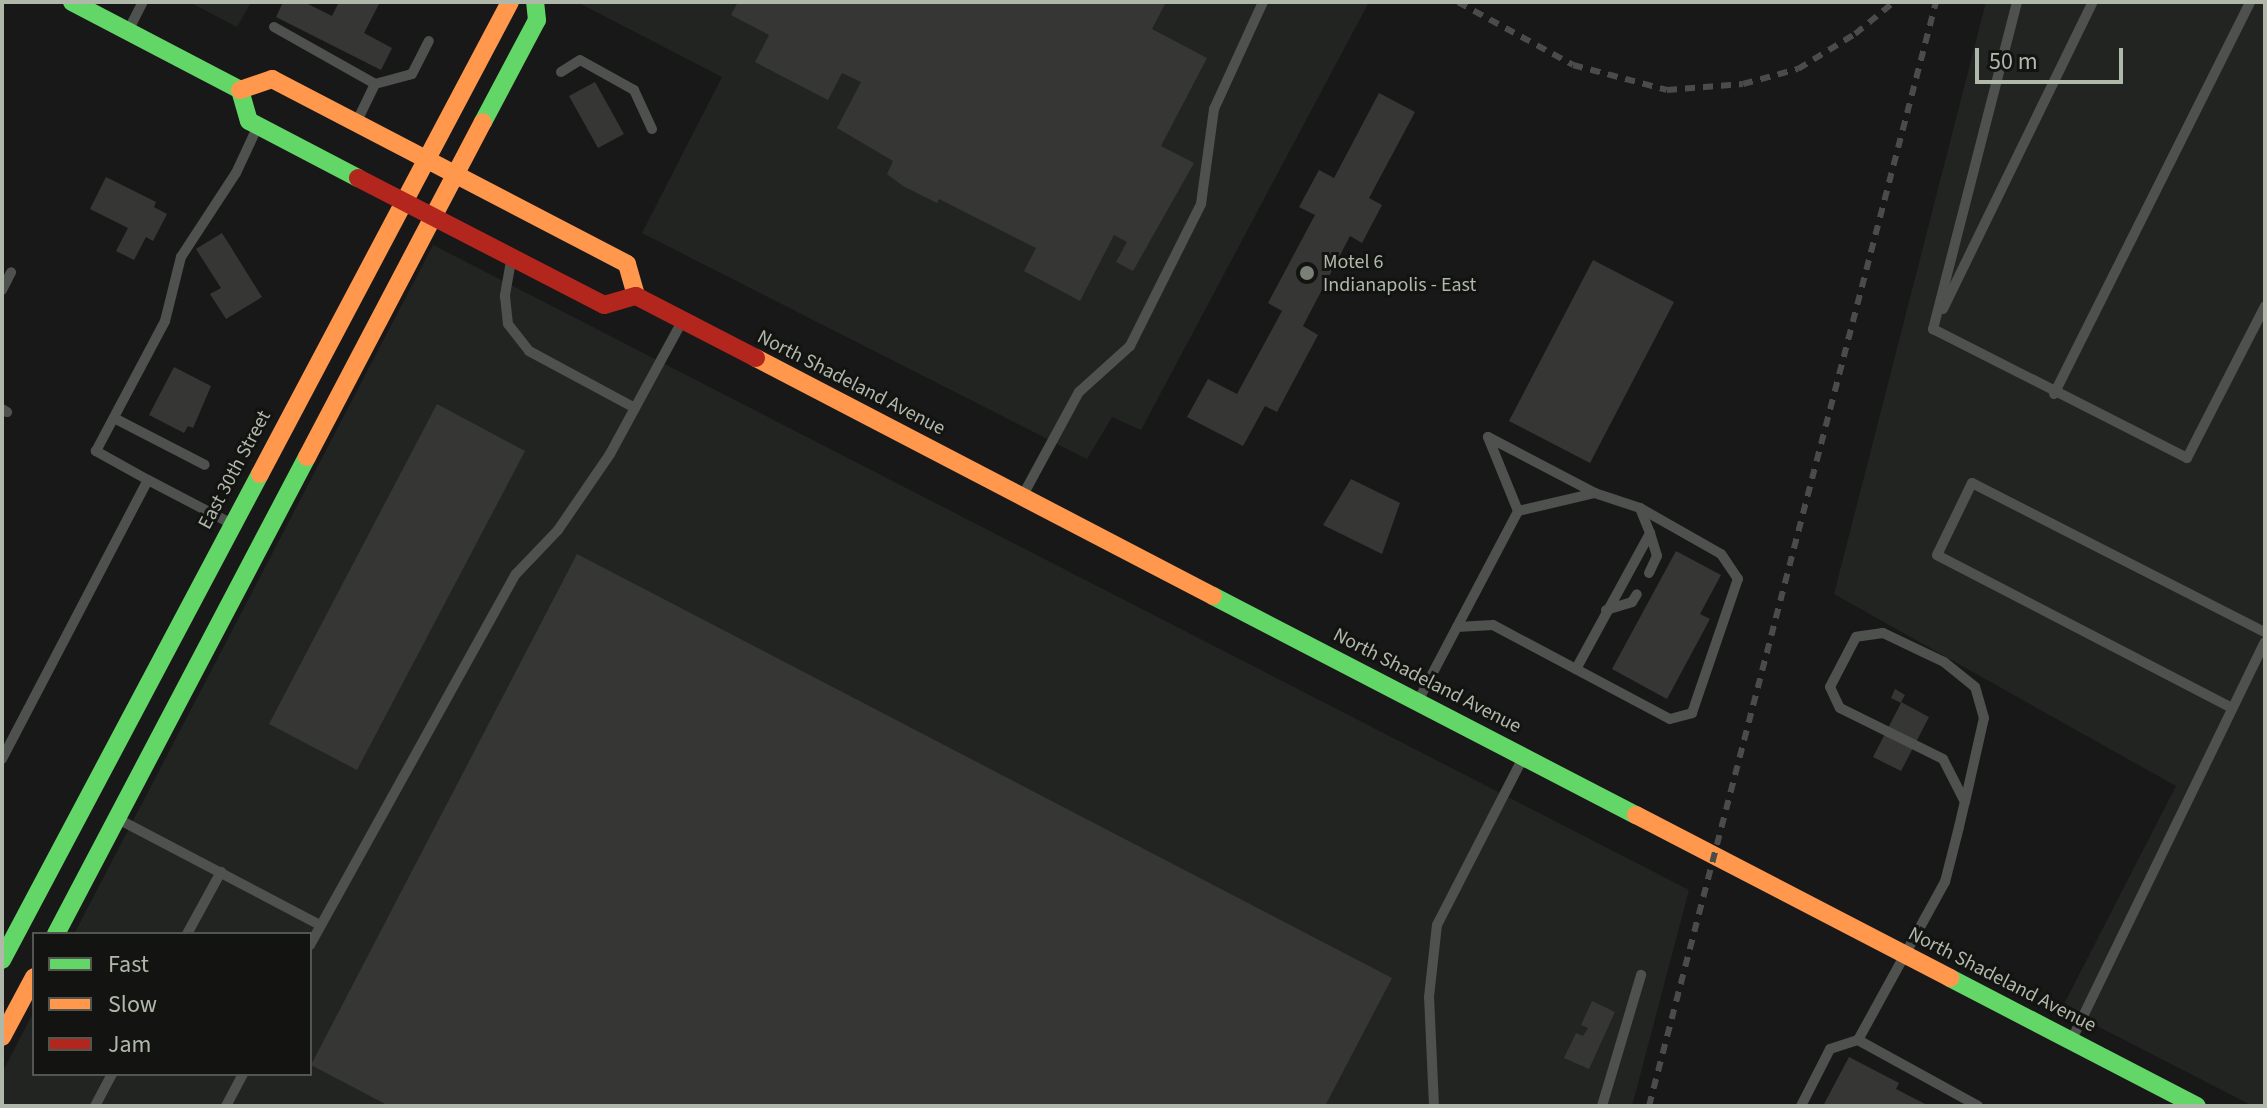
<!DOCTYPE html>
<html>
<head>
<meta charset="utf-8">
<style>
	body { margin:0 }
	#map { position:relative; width:2267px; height:1108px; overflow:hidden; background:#181818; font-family:"Source Sans 3",sans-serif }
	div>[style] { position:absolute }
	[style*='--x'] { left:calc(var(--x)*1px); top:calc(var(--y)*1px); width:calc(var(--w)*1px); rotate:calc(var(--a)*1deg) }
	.built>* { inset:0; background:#222422 }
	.building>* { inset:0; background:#363735 }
	.lane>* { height:10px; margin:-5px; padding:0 5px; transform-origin:5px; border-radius:5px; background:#4e514d }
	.fast>* { height:18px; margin:-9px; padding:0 9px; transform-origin:9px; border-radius:9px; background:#63d668 }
	.slow>* { height:18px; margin:-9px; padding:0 9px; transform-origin:9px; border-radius:9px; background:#ff974d }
	.jam>* { height:18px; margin:-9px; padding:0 9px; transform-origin:9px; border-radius:9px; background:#b3261e }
	.rail>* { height:6px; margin-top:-3px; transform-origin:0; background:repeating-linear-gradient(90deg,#494c49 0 10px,transparent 0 18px) }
	.dots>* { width:22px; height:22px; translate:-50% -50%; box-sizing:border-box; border:4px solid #131412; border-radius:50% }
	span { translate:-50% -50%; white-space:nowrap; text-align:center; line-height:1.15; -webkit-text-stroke:6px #131412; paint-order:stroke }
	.poi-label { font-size:20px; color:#b0b8aa }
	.left { translate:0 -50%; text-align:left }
	.street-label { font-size:20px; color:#b0b8aa }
	.frame { position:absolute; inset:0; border:4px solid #b0b8aa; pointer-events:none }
	.legend { position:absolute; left:32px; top:932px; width:280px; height:144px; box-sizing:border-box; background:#131412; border:2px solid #52564f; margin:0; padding:10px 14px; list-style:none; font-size:24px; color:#b0b8aa }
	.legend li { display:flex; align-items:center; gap:16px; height:40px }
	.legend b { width:40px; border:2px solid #52564f }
	.scale { position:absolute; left:1975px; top:48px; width:148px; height:36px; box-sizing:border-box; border:4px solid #b0b8aa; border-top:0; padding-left:10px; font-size:24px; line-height:28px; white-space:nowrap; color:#b0b8aa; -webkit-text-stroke:6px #131412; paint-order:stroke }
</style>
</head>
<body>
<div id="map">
	<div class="built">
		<div style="clip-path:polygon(189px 2px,251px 2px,237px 27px)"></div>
		<div style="clip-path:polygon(577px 2px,1369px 2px,1141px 430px,1112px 417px,1087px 459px,642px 233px,722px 77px)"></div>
		<div style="clip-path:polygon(1986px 2px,2265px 2px,2265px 1106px,2253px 1106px,2062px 1008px,2176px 786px,1834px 594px)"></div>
		<div style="clip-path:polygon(433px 245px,1689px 890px,1632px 1106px,2px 1106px,2px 1073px,34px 1011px,34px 1074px,310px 1074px,310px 934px,74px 934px)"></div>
	</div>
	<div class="building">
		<div style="clip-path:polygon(283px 2px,304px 2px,332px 16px,339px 2px,380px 2px,364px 33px,392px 48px,381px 70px,276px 17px)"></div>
		<div style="clip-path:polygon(738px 2px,1166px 2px,1152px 29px,1207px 58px,1161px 146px,1194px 163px,1133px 271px,1116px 262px,1127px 242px,1114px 235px,1080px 301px,1024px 271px,1036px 248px,939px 199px,937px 203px,903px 186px,887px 174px,893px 161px,837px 128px,861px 82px,842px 73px,828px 100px,755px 62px,769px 35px,731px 15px)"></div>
		<div style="clip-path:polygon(595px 82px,624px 134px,598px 148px,569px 96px)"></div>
		<div style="clip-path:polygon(1379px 93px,1415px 112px,1369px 198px,1382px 205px,1362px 243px,1350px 236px,1303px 326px,1318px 335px,1277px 412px,1265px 406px,1243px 446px,1187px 417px,1208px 379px,1237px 394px,1282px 311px,1268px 303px,1315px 215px,1299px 207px,1319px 170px,1334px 178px)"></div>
		<div style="clip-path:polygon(106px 177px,156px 202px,154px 207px,167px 214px,153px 241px,146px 237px,134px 260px,116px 251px,128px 228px,90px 209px)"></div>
		<div style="clip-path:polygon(222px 233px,262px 297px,226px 319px,210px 294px,221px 288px,196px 249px)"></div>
		<div style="clip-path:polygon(1593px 260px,1674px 302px,1590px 463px,1509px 421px)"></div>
		<div style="clip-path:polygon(174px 367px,211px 386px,193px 428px,188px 426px,184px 433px,149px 415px)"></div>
		<div style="clip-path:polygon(437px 404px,525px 451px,357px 770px,269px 724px)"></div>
		<div style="clip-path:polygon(1351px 479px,1400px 503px,1382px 554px,1323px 525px)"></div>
		<div style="clip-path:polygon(1676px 551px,1721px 575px,1700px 614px,1710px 619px,1667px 699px,1612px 669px)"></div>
		<div style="clip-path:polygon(577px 554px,1392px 978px,1325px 1106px,389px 1106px,311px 1065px)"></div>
		<div style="clip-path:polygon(1895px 689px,1905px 695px,1901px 702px,1929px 717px,1901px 771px,1873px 757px,1901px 703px,1891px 698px)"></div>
		<div style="clip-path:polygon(1592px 1001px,1615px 1012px,1589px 1069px,1564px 1058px,1576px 1033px,1583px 1036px,1588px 1028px,1581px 1025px)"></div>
		<div style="clip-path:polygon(1849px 1057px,1899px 1083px,1896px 1089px,1929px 1106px,1823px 1106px)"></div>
	</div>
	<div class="lane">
		<div style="--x:2017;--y:2;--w:338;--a:104.4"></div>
		<div style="--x:1933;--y:329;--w:285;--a:26.9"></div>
		<div style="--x:2187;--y:458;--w:171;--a:-62.8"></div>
		<div style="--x:274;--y:27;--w:116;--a:29.4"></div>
		<div style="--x:375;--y:84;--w:41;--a:115.9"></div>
		<div style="--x:129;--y:29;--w:30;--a:-63"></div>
		<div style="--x:561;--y:72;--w:22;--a:-32"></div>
		<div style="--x:580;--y:60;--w:62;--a:29.1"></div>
		<div style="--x:634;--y:90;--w:43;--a:65.2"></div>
		<div style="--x:375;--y:84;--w:38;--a:-15"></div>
		<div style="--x:412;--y:74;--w:37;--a:-63"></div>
		<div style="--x:511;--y:261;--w:36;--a:100"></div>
		<div style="--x:505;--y:296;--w:28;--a:84"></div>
		<div style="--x:508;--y:324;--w:34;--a:52"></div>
		<div style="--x:529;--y:351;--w:120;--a:28.3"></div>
		<div style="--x:2;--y:290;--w:20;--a:-63"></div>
		<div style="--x:1943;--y:309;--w:342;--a:-64"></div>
		<div style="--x:2054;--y:394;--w:438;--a:-63.4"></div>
		<div style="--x:2;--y:409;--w:6;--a:31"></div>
		<div style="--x:114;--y:418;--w:102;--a:27.3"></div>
		<div style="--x:148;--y:480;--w:60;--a:-150.9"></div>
		<div style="--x:96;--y:451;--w:147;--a:-62"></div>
		<div style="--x:165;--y:321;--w:66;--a:-76"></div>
		<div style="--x:181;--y:257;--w:100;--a:-56.8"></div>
		<div style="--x:236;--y:173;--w:50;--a:-65"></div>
		<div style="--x:1023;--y:495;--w:117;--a:-61.5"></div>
		<div style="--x:1079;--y:392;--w:69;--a:-42"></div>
		<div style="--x:1130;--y:346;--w:159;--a:-63.4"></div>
		<div style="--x:1201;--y:204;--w:96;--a:-82.2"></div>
		<div style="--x:1214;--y:109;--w:118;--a:-65.4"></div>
		<div style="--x:1649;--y:573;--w:19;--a:-65"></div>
		<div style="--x:1657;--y:556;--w:24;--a:-107"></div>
		<div style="--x:1606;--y:610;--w:27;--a:-17"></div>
		<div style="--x:1632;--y:602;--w:9;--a:-58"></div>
		<div style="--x:1457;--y:627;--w:36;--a:-3"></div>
		<div style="--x:1493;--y:625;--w:200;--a:28"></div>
		<div style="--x:1670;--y:719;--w:23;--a:-15"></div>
		<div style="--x:1692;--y:713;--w:142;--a:-71.1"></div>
		<div style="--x:1738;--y:579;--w:30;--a:-124"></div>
		<div style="--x:1721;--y:554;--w:93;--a:-150.4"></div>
		<div style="--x:1640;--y:508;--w:47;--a:-161.6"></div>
		<div style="--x:1576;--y:669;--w:155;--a:-61.4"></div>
		<div style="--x:1650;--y:533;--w:27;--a:-112"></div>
		<div style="--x:1419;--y:699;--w:212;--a:-62.2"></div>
		<div style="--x:1518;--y:511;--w:80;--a:-112.1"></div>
		<div style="--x:1488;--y:437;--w:121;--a:27.6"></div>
		<div style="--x:1595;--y:493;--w:79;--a:166.8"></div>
		<div style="--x:2232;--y:708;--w:332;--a:-152.6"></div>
		<div style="--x:1937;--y:555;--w:80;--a:-64.1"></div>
		<div style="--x:1972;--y:483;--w:329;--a:27"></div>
		<div style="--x:2;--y:759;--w:315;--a:-62.4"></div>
		<div style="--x:148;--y:480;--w:95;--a:27.6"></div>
		<div style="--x:120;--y:820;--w:226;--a:27.7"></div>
		<div style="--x:187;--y:934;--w:71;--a:-61.3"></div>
		<div style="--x:310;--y:945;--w:424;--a:-61"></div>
		<div style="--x:516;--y:574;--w:61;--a:-46.3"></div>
		<div style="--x:558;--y:530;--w:92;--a:-55.6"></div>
		<div style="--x:610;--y:454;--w:149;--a:-61.5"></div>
		<div style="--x:2072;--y:1039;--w:441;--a:-64.1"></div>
		<div style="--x:1858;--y:1040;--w:137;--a:28.8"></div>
		<div style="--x:95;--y:1106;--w:36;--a:-62"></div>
		<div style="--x:226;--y:1106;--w:36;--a:-62"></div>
		<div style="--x:1434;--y:1106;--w:109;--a:-92.6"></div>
		<div style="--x:1429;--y:997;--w:72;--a:-83.7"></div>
		<div style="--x:1437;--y:925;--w:188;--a:-62.8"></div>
		<div style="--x:1602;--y:1106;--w:137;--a:-73.4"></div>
		<div style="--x:1801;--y:1106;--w:64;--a:-63"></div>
		<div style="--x:1830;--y:1049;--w:29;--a:-18"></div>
		<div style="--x:1858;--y:1040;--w:180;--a:-61.2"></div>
		<div style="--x:1945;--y:882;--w:57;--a:-75.7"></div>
		<div style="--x:1959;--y:827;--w:26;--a:-77"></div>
		<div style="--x:1965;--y:802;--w:86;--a:-77.3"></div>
		<div style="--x:1984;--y:718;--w:32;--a:-106"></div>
		<div style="--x:1975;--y:687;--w:40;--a:-141"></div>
		<div style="--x:1944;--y:662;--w:68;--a:-154.6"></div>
		<div style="--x:1883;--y:633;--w:27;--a:172"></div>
		<div style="--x:1856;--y:637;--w:56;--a:117.5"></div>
		<div style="--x:1830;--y:687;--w:23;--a:65"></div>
		<div style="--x:1840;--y:708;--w:115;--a:26.3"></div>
		<div style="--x:1943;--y:759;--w:48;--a:62.9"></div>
	</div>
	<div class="fast">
		<div style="--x:72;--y:2;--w:190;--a:27.6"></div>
		<div style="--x:240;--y:90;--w:32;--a:74"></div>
		<div style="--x:249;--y:121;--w:123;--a:27.6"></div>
		<div style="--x:483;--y:122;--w:115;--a:-62.1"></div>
		<div style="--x:537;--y:20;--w:18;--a:-96"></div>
		<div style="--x:1213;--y:596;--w:476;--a:27.4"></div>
		<div style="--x:56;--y:934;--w:539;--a:-62.25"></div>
		<div style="--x:2;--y:960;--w:550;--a:-62.04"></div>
		<div style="--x:1950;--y:978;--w:278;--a:27.4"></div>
	</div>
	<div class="slow">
		<div style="--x:240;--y:90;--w:34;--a:-19"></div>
		<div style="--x:272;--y:79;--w:400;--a:27.5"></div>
		<div style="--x:627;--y:264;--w:33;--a:74"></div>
		<div style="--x:756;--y:358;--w:515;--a:27.51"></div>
		<div style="--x:307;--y:457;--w:378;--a:-62.3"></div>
		<div style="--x:260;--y:474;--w:534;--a:-62.09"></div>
		<div style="--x:1636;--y:815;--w:354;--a:27.4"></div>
		<div style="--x:2;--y:1037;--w:68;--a:-61.9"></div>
	</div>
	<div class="jam">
		<div style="--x:358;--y:178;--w:277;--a:27.3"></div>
		<div style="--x:604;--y:305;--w:33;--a:-16"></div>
		<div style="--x:636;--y:296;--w:135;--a:27.3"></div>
	</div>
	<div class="rail">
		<div style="--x:1458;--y:2;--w:131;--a:28.7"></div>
		<div style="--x:1573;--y:65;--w:97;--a:14.9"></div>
		<div style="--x:1667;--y:90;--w:76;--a:-4.5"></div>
		<div style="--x:1743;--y:84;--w:57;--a:-15.3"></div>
		<div style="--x:1798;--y:69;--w:67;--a:-31.6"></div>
		<div style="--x:1855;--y:34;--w:50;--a:-39.4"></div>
		<div style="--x:1649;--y:1106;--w:1141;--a:-75.43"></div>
	</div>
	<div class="dots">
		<div style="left:1307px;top:273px;background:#7b8077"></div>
	</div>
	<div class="poi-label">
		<span class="left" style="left:1323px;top:274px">Motel 6<br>Indianapolis - East</span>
	</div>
	<div class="street-label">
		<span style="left:851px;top:383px;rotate:27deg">North Shadeland Avenue</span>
		<span style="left:235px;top:470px;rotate:-62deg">East 30th Street</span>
		<span style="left:1427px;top:681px;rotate:27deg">North Shadeland Avenue</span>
		<span style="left:2002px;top:980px;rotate:27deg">North Shadeland Avenue</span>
	</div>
	<div class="frame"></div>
	<ul class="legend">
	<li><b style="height:10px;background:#63d668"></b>Fast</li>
	<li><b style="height:10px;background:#ff974d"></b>Slow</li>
	<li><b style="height:10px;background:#b3261e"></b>Jam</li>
	</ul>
	<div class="scale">50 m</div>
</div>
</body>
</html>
